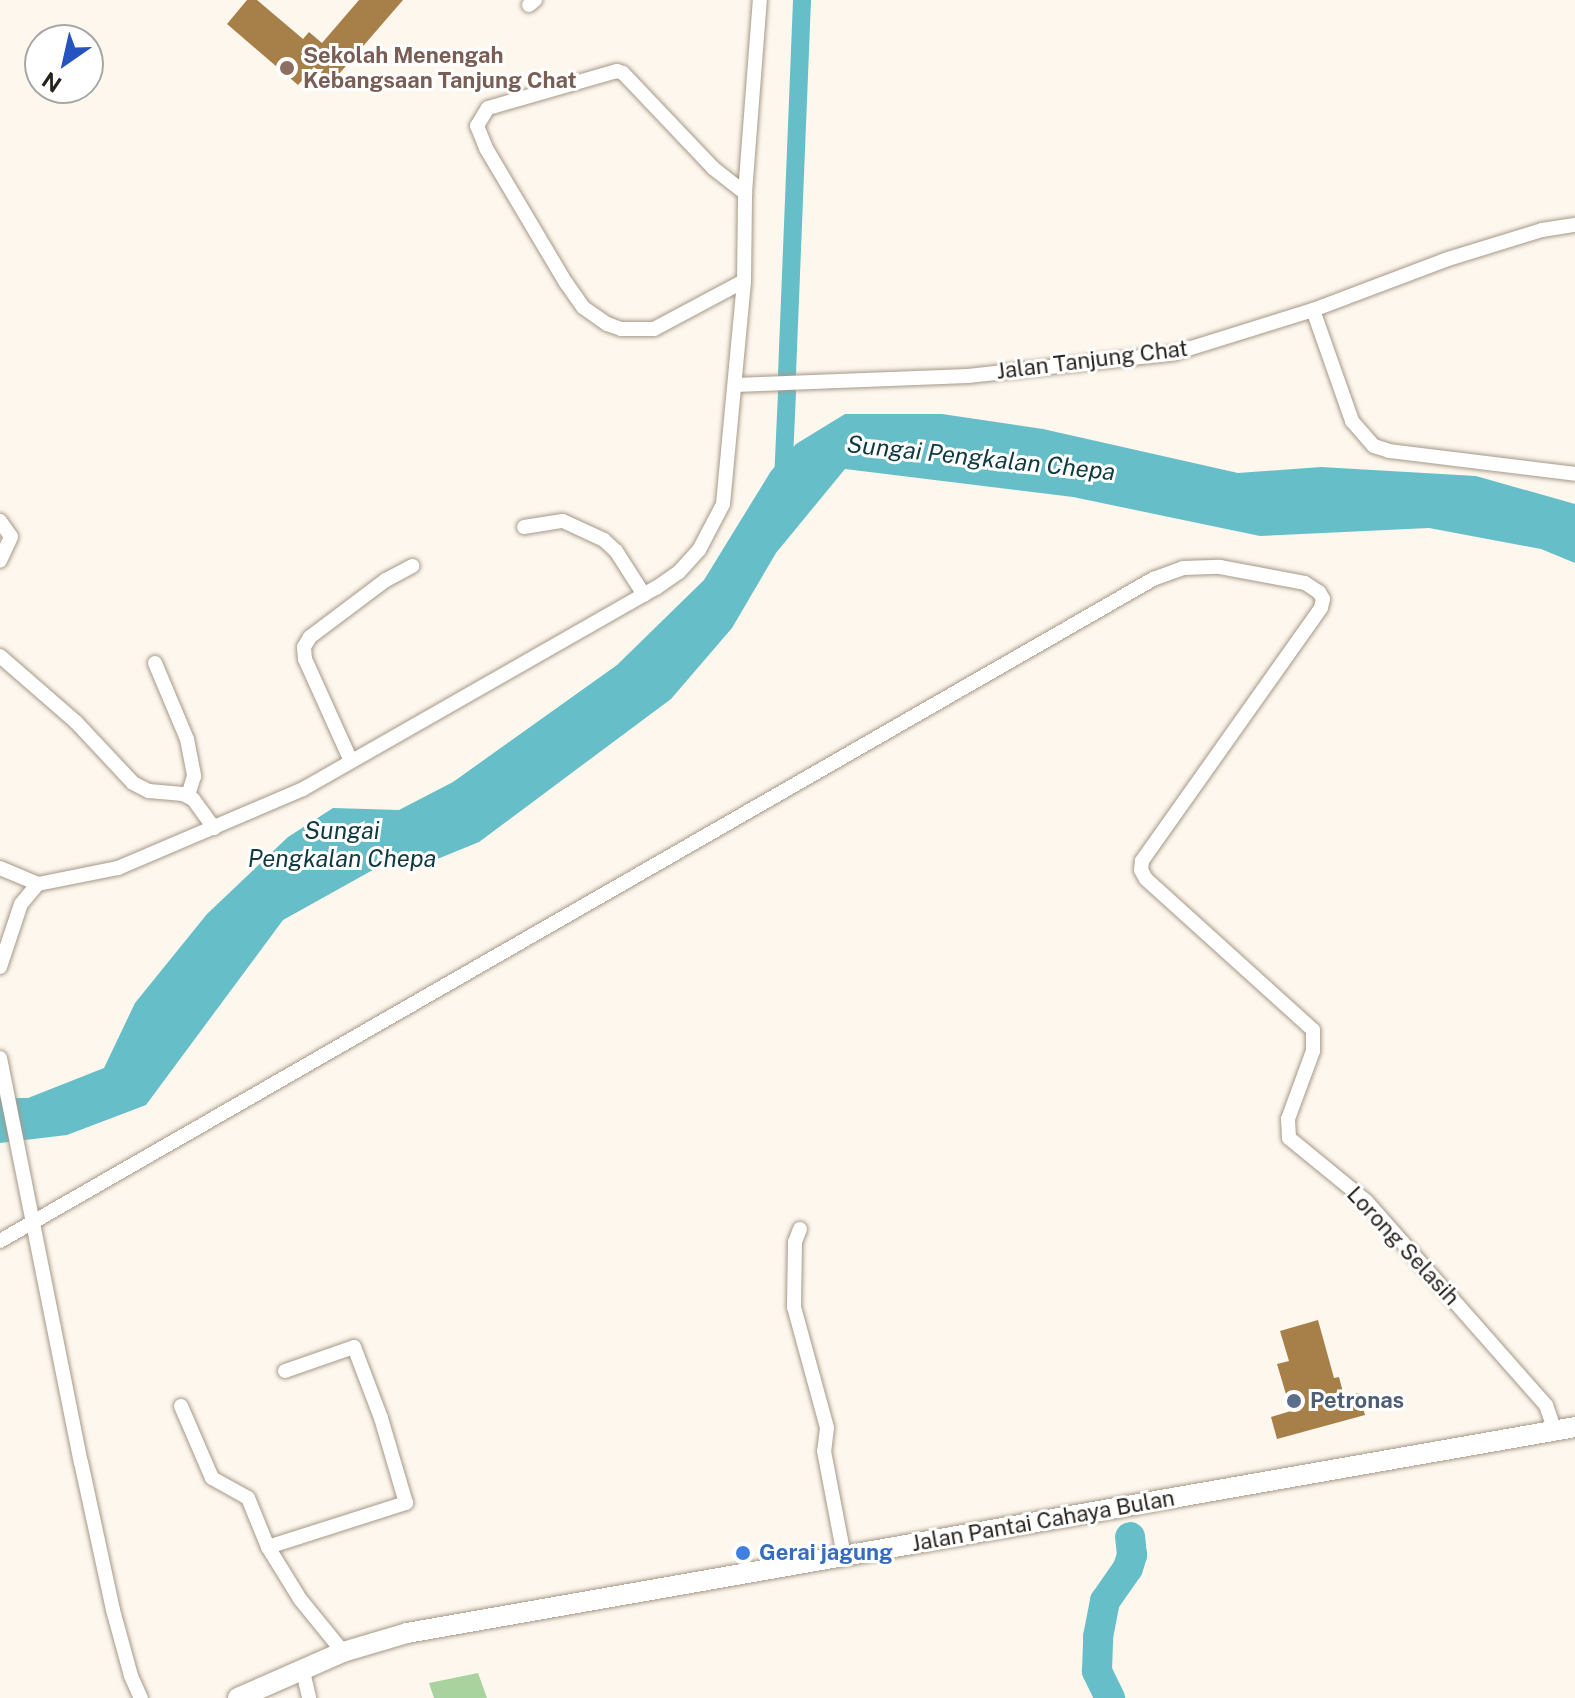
<!DOCTYPE html>
<html>
<head>
<meta charset="utf-8">
<style>
	body { margin:0 }
	#map { position:relative; width:1575px; height:1698px; overflow:hidden; background:#fef7ed; font-family:"Public Sans",sans-serif }
	div>[style] { position:absolute }
	[style*='--x'] { left:calc(var(--x)*1px); top:calc(var(--y)*1px); width:calc(var(--w)*1px); rotate:calc(var(--a)*1deg) }
	.green>* { inset:0; background:#a8d39e }
	.water>* { inset:0; background:#66bfc8 }
	.canal>* { height:18px; margin:-9px; padding:0 9px; transform-origin:9px; border-radius:9px; background:#66bfc8 }
	.river>* { height:30px; margin:-15px; padding:0 15px; transform-origin:15px; border-radius:15px; background:#66bfc8 }
	.building>* { inset:0; background:#a67f49 }
	.roads { filter:drop-shadow(0 0 2px #a49888) drop-shadow(0 0 2px #a49888) }
	.minor>* { height:14px; margin:-7px; padding:0 7px; transform-origin:7px; border-radius:7px; background:#fff }
	.secondary>* { height:20px; margin:-10px; padding:0 10px; transform-origin:10px; border-radius:10px; background:#fff }
	.dots>* { width:22px; height:22px; translate:-50% -50%; box-sizing:border-box; border:4px solid #fff; border-radius:50% }
	span { translate:-50% -50%; white-space:nowrap; text-align:center; line-height:1.15; -webkit-text-stroke:6px #fff; paint-order:stroke }
	.education-label { font-size:22px; color:#785e54; font-weight:700 }
	.left { translate:0 -50%; text-align:left }
	.street-label { font-size:22px; color:#27221d }
	.service-label { font-size:22px; color:#4e5e75; font-weight:700 }
	.shop-label { font-size:22px; color:#366cbe; font-weight:700 }
	.water-label { font-size:24px; color:#0f3a3e; font-style:italic }
	.north { position:absolute; left:24px; top:24px; width:80px; height:80px; box-sizing:border-box; background:#fff; border:2px solid #a9a7a5; border-radius:50%; rotate:214deg; font-size:22px; font-weight:700; line-height:32px; text-align:center; color:#27221d }
	.north::after { content:''; display:block; margin:auto; width:28px; height:36px; background:#2553c0; clip-path:polygon(50% 0,100% 100%,50% 72%,0 100%) }
</style>
</head>
<body>
<div id="map">
	<div class="green">
		<div style="clip-path:polygon(478px 1673px,487px 1698px,434px 1698px,429px 1683px)"></div>
	</div>
	<div class="water">
		<div style="clip-path:polygon(845px 414px,942px 414px,1043px 429px,1238px 473px,1321px 467px,1476px 476px,1575px 504px,1575px 563px,1541px 549px,1429px 528px,1260px 536px,1073px 497px,845px 469px,776px 553px,732px 628px,671px 699px,479px 842px,435px 860px,389px 861px,283px 920px,146px 1105px,67px 1135px,0 1143px,0 1098px,28px 1098px,104px 1068px,135px 1003px,207px 914px,288px 837px,333px 808px,399px 810px,453px 782px,617px 665px,704px 580px,771px 471px,796px 444px)"></div>
	</div>
	<div class="canal">
		<div style="--x:787;--y:374;--w:374;--a:-87.7"></div>
		<div style="--x:783;--y:481;--w:89;--a:-87.4"></div>
	</div>
	<div class="river">
		<div style="--x:1110;--y:1698;--w:30;--a:-116"></div>
		<div style="--x:1097;--y:1671;--w:34;--a:-88"></div>
		<div style="--x:1098;--y:1637;--w:37;--a:-79"></div>
		<div style="--x:1105;--y:1601;--w:40;--a:-55.1"></div>
		<div style="--x:1128;--y:1568;--w:14;--a:-73"></div>
		<div style="--x:1132;--y:1555;--w:18;--a:-96"></div>
	</div>
	<div class="building">
		<div style="clip-path:polygon(247px 0,257px 0,303px 39px,309px 32px,322px 43px,359px 0,403px 0,332px 82px,314px 67px,298px 85px,227px 24px)"></div>
		<div style="clip-path:polygon(1318px 1320px,1334px 1378px,1339px 1377px,1344px 1396px,1359px 1393px,1365px 1415px,1277px 1439px,1271px 1417px,1291px 1411px,1277px 1364px,1289px 1361px,1280px 1331px)"></div>
	</div>
	<div class="roads">
		<div class="minor">
			<div style="--x:529;--y:5;--w:8;--a:-40"></div>
			<div style="--x:744;--y:281;--w:102;--a:151.9"></div>
			<div style="--x:654;--y:329;--w:33;--a:180"></div>
			<div style="--x:621;--y:329;--w:15;--a:-160"></div>
			<div style="--x:607;--y:324;--w:29;--a:-145"></div>
			<div style="--x:583;--y:307;--w:29;--a:-125"></div>
			<div style="--x:566;--y:283;--w:157;--a:-120.7"></div>
			<div style="--x:486;--y:148;--w:24;--a:-112"></div>
			<div style="--x:477;--y:126;--w:21;--a:-59"></div>
			<div style="--x:488;--y:108;--w:134;--a:-16"></div>
			<div style="--x:617;--y:71;--w:6;--a:18"></div>
			<div style="--x:623;--y:73;--w:131;--a:46.5"></div>
			<div style="--x:713;--y:168;--w:41;--a:38"></div>
			<div style="--x:1313;--y:310;--w:118;--a:70.6"></div>
			<div style="--x:1352;--y:421;--w:33;--a:49"></div>
			<div style="--x:1374;--y:446;--w:16;--a:18"></div>
			<div style="--x:1389;--y:451;--w:187;--a:7"></div>
			<div style="--x:735;--y:385;--w:233;--a:-2.2"></div>
			<div style="--x:968;--y:376;--w:208;--a:-6.3"></div>
			<div style="--x:1175;--y:353;--w:145;--a:-17.3"></div>
			<div style="--x:1313;--y:310;--w:144;--a:-20.7"></div>
			<div style="--x:1448;--y:259;--w:98;--a:-17.1"></div>
			<div style="--x:1542;--y:230;--w:33;--a:-9"></div>
			<div style="--x:0;--y:521;--w:19;--a:55"></div>
			<div style="--x:11;--y:537;--w:26;--a:115"></div>
			<div style="--x:524;--y:527;--w:39;--a:-9"></div>
			<div style="--x:563;--y:521;--w:45;--a:24.9"></div>
			<div style="--x:604;--y:540;--w:16;--a:43"></div>
			<div style="--x:616;--y:551;--w:52;--a:57.5"></div>
			<div style="--x:0;--y:656;--w:101;--a:41"></div>
			<div style="--x:76;--y:722;--w:83;--a:46.9"></div>
			<div style="--x:133;--y:783;--w:18;--a:27"></div>
			<div style="--x:149;--y:791;--w:34;--a:5"></div>
			<div style="--x:183;--y:794;--w:11;--a:27"></div>
			<div style="--x:193;--y:799;--w:36;--a:54"></div>
			<div style="--x:155;--y:663;--w:82;--a:67.2"></div>
			<div style="--x:187;--y:739;--w:38;--a:79"></div>
			<div style="--x:194;--y:776;--w:21;--a:107"></div>
			<div style="--x:351;--y:761;--w:112;--a:-114.3"></div>
			<div style="--x:305;--y:659;--w:12;--a:-95"></div>
			<div style="--x:304;--y:647;--w:12;--a:-59"></div>
			<div style="--x:310;--y:637;--w:95;--a:-36.9"></div>
			<div style="--x:386;--y:580;--w:30;--a:-28"></div>
			<div style="--x:0;--y:868;--w:41;--a:22.8"></div>
			<div style="--x:0;--y:967;--w:66;--a:-71.6"></div>
			<div style="--x:21;--y:904;--w:26;--a:-50"></div>
			<div style="--x:38;--y:884;--w:82;--a:-11.3"></div>
			<div style="--x:118;--y:868;--w:201;--a:-23.1"></div>
			<div style="--x:303;--y:789;--w:406;--a:-29.7"></div>
			<div style="--x:656;--y:588;--w:28;--a:-35"></div>
			<div style="--x:679;--y:572;--w:30;--a:-48"></div>
			<div style="--x:699;--y:550;--w:52;--a:-62.4"></div>
			<div style="--x:723;--y:504;--w:224;--a:-84.6"></div>
			<div style="--x:744;--y:281;--w:88;--a:-89.3"></div>
			<div style="--x:745;--y:193;--w:194;--a:-85.6"></div>
			<div style="--x:0;--y:1058;--w:412;--a:78.7"></div>
			<div style="--x:81;--y:1462;--w:151;--a:77.8"></div>
			<div style="--x:113;--y:1610;--w:68;--a:74.7"></div>
			<div style="--x:131;--y:1676;--w:24;--a:66"></div>
			<div style="--x:800;--y:1229;--w:14;--a:111"></div>
			<div style="--x:795;--y:1242;--w:65;--a:90.9"></div>
			<div style="--x:794;--y:1307;--w:125;--a:74.7"></div>
			<div style="--x:827;--y:1428;--w:23;--a:97"></div>
			<div style="--x:824;--y:1451;--w:107;--a:79.2"></div>
			<div style="--x:0;--y:1241;--w:1330;--a:-29.86"></div>
			<div style="--x:1153;--y:579;--w:32;--a:-20"></div>
			<div style="--x:1183;--y:568;--w:37;--a:-2"></div>
			<div style="--x:1220;--y:567;--w:86;--a:10.7"></div>
			<div style="--x:1305;--y:583;--w:17;--a:33"></div>
			<div style="--x:1319;--y:592;--w:8;--a:60"></div>
			<div style="--x:1323;--y:599;--w:9;--a:103"></div>
			<div style="--x:1321;--y:608;--w:310;--a:125.3"></div>
			<div style="--x:1142;--y:861;--w:9;--a:96"></div>
			<div style="--x:1141;--y:870;--w:10;--a:61"></div>
			<div style="--x:1146;--y:879;--w:225;--a:42.1"></div>
			<div style="--x:1313;--y:1030;--w:21;--a:90"></div>
			<div style="--x:1313;--y:1051;--w:72;--a:110.2"></div>
			<div style="--x:1288;--y:1119;--w:19;--a:87"></div>
			<div style="--x:1289;--y:1138;--w:99;--a:39.3"></div>
			<div style="--x:1366;--y:1201;--w:272;--a:48.6"></div>
			<div style="--x:1546;--y:1405;--w:28;--a:71"></div>
			<div style="--x:181;--y:1406;--w:78;--a:66.7"></div>
			<div style="--x:212;--y:1478;--w:41;--a:29.1"></div>
			<div style="--x:248;--y:1498;--w:53;--a:67.8"></div>
			<div style="--x:268;--y:1547;--w:61;--a:58.4"></div>
			<div style="--x:300;--y:1599;--w:68;--a:50.9"></div>
			<div style="--x:268;--y:1547;--w:145;--a:-17.7"></div>
			<div style="--x:406;--y:1503;--w:89;--a:-106.4"></div>
			<div style="--x:381;--y:1418;--w:76;--a:-110.8"></div>
			<div style="--x:354;--y:1347;--w:73;--a:160.8"></div>
			<div style="--x:302;--y:1667;--w:32;--a:77"></div>
		</div>
		<div class="secondary">
			<div style="--x:238;--y:1698;--w:115;--a:-23.7"></div>
			<div style="--x:343;--y:1652;--w:67;--a:-16.5"></div>
			<div style="--x:407;--y:1633;--w:1186;--a:-10"></div>
		</div>
	</div>
	<div class="dots">
		<div style="left:287px;top:68px;background:#8d6e63"></div>
		<div style="left:1294px;top:1401px;background:#5c6f8a"></div>
		<div style="left:743px;top:1553px;background:#3f7fe0"></div>
	</div>
	<div class="education-label">
		<span class="left" style="left:303px;top:68px">Sekolah Menengah<br>Kebangsaan Tanjung Chat</span>
	</div>
	<div class="street-label">
		<span style="left:1092px;top:360px;rotate:-7deg">Jalan Tanjung Chat</span>
		<span style="left:1403px;top:1246px;rotate:47deg">Lorong Selasih</span>
		<span style="left:1043px;top:1521px;rotate:-10deg">Jalan Pantai Cahaya Bulan</span>
	</div>
	<div class="service-label">
		<span class="left" style="left:1310px;top:1401px">Petronas</span>
	</div>
	<div class="shop-label">
		<span class="left" style="left:759px;top:1553px">Gerai jagung</span>
	</div>
	<div class="water-label">
		<span style="left:981px;top:458px;rotate:6deg">Sungai Pengkalan Chepa</span>
		<span style="left:342px;top:845px">Sungai<br>Pengkalan Chepa</span>
	</div>
	<div class="north">N</div>
</div>
</body>
</html>
